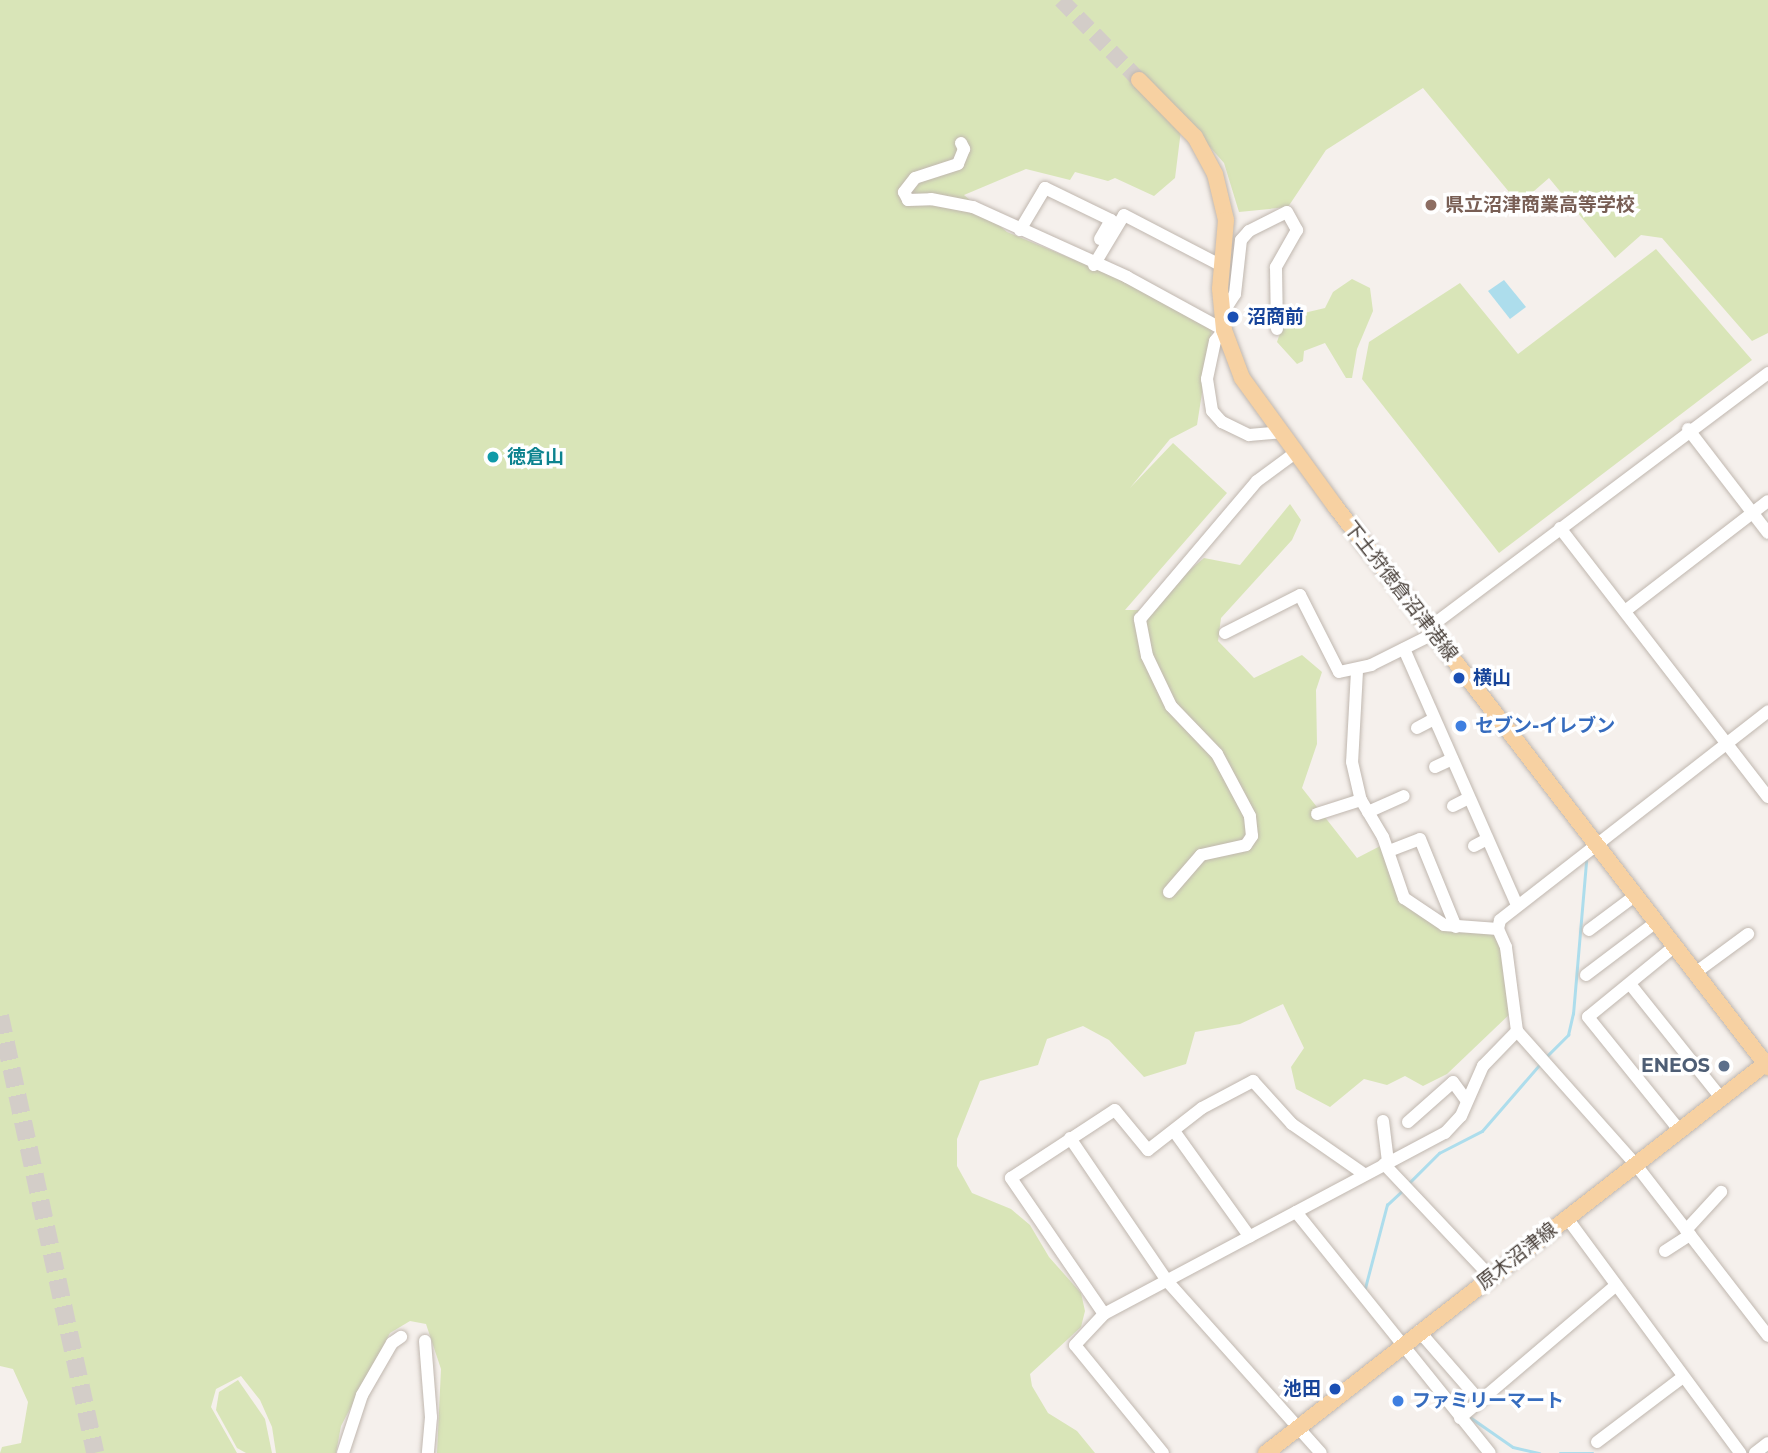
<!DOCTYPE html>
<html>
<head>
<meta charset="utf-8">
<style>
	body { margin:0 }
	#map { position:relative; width:1768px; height:1453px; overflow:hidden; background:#f5f0ec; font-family:Montserrat,"Noto Sans JP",sans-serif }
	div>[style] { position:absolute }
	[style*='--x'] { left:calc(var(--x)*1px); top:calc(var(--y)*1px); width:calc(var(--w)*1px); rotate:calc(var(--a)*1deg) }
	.green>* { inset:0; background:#d9e5b8 }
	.water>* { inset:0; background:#adddec }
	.stream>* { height:2.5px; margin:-1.25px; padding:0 1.25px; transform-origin:1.25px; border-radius:1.25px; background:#adddec }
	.major-tunnel>* { height:16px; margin-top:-8px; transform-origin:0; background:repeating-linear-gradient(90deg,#d3cdc8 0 16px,transparent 0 24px) }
	.highway-tunnel>* { height:18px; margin-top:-9px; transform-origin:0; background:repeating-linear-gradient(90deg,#d3cdc8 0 18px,transparent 0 27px) }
	.roads { filter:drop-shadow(0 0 2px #c0b7af) drop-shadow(0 0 2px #c0b7af) }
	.minor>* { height:12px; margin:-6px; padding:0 6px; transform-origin:6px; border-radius:6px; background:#fff }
	.major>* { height:16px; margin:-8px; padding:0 8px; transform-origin:8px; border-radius:8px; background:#f7d1a2 }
	.dots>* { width:19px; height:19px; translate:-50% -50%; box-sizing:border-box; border:4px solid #fff; border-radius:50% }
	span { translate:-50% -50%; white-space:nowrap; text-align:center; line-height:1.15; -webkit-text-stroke:7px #fff; paint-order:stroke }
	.education-label { font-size:19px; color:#785e54; font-weight:700 }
	.left { translate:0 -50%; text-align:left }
	.transit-label { font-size:19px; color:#164399; font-weight:700 }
	.right { translate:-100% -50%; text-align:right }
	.culture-label { font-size:19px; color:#0d838f; font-weight:700 }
	.street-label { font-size:19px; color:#49403a }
	.shop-label { font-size:19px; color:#366cbe; font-weight:700 }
	.service-label { font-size:19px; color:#4e5e75; font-weight:700 }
</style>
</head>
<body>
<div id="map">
	<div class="green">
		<div style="clip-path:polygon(0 0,1768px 0,1768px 333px,1752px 341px,1662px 238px,1641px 235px,1615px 258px,1549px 178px,1519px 204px,1423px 88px,1326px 150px,1288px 207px,1239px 212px,1224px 163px,1194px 129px,1181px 130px,1175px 178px,1154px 196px,1115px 178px,1108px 181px,1075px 172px,1070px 180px,1026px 169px,964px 195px,1007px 232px,1138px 286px,1212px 329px,1197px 425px,1170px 439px,1130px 488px,1173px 443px,1227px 493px,1125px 610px,1142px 610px,1204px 558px,1240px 565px,1290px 504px,1301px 520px,1292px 540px,1221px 618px,1218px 641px,1254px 678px,1302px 655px,1322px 672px,1316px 690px,1317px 744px,1302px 788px,1357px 858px,1386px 843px,1405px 901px,1433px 924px,1498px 929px,1514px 1010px,1447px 1074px,1423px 1086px,1405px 1076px,1387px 1085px,1364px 1079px,1330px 1107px,1296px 1089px,1291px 1067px,1304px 1048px,1283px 1004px,1240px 1024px,1195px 1032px,1186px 1064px,1144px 1077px,1109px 1040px,1083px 1026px,1047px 1039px,1038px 1065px,980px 1081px,957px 1139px,957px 1166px,972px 1193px,1011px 1209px,1030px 1225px,1049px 1257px,1081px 1293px,1085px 1311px,1081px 1327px,1030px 1374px,1032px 1386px,1048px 1413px,1077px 1431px,1095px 1453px,437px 1453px,441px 1369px,426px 1324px,410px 1321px,390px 1333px,341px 1426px,336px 1453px,276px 1453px,272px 1427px,260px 1400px,241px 1376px,216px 1389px,211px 1407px,237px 1453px,0 1453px,2px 1447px,21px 1443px,28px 1402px,13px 1369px,0 1366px)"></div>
		<div style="clip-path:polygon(1656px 249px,1752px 360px,1499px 553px,1362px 379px,1369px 342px,1460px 283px,1518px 354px)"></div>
		<div style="clip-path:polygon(1352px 279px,1370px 288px,1373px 311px,1357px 349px,1352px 378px,1346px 378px,1325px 343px,1304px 351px,1303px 361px,1297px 364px,1277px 342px,1288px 309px,1304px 313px,1325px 308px,1333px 292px)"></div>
		<div style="clip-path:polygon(238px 1380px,265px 1419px,272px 1453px,246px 1453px,237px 1448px,216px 1410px,219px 1392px)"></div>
	</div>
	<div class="water">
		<div style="clip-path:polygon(1504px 280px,1526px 307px,1510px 319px,1488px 291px)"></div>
	</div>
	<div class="stream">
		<div style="--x:1545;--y:1058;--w:33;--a:-45"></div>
		<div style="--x:1568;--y:1035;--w:22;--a:-77"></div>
		<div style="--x:1573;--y:1014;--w:153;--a:-85.1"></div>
		<div style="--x:1408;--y:1184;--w:44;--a:-45"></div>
		<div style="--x:1439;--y:1153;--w:48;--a:-27.1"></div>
		<div style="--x:1482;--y:1131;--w:90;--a:-49.1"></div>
		<div style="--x:1365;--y:1288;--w:86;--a:-75.2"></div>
		<div style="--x:1387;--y:1205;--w:23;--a:-43"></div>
		<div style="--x:1470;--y:1417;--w:52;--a:34.9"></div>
		<div style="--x:1513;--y:1447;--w:27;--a:13"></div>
		<div style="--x:1560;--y:1453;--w:33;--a:0"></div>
	</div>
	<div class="major-tunnel">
		<div style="--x:1061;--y:0;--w:112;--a:45.7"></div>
	</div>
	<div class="highway-tunnel">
		<div style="--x:0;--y:1016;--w:447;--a:77.7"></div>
	</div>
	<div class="roads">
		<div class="minor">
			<div style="--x:961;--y:143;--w:7;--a:63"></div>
			<div style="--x:964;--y:149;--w:16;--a:112"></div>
			<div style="--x:958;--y:164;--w:45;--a:162"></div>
			<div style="--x:915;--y:178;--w:18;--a:128"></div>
			<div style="--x:904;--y:192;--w:9;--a:63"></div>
			<div style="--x:908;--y:200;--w:23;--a:-2"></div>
			<div style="--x:931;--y:199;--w:43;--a:10.8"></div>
			<div style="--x:973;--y:207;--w:169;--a:24.4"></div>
			<div style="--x:1127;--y:277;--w:111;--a:28.7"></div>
			<div style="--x:1224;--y:330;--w:14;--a:129"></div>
			<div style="--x:1215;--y:341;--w:39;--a:102"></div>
			<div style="--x:1207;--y:379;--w:32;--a:81"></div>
			<div style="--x:1212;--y:411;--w:15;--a:48"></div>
			<div style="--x:1222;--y:422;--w:30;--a:26"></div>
			<div style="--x:1249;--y:435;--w:32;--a:-5"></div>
			<div style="--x:1020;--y:230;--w:49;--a:-59.2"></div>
			<div style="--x:1045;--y:188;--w:73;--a:25.9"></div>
			<div style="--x:1111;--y:220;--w:22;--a:120"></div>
			<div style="--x:1094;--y:265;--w:58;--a:-59"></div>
			<div style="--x:1124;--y:215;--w:110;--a:27.5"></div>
			<div style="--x:1222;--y:314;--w:24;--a:-57"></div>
			<div style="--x:1235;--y:294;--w:54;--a:-83.7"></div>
			<div style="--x:1241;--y:240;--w:12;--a:-48"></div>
			<div style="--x:1249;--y:231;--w:42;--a:-26.6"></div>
			<div style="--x:1287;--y:212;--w:21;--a:61"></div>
			<div style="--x:1297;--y:230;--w:43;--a:119.6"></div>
			<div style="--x:1276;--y:267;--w:62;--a:89.1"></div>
			<div style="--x:1688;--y:429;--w:131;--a:52.4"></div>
			<div style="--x:1560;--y:528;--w:340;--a:52.3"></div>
			<div style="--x:1625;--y:611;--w:180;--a:-37.6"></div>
			<div style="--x:1430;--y:627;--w:423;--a:-36.9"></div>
			<div style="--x:1225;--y:633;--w:84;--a:-26.9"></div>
			<div style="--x:1300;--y:595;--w:86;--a:63.1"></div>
			<div style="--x:1339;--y:672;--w:33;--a:-12"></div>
			<div style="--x:1371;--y:665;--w:72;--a:-26.6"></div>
			<div style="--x:1404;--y:649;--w:280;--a:66.2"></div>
			<div style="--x:1357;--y:671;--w:91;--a:93.1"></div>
			<div style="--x:1352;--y:762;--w:39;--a:77"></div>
			<div style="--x:1361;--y:800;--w:43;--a:59.3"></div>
			<div style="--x:1383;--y:837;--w:65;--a:71"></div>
			<div style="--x:1404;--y:898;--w:48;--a:34"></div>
			<div style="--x:1444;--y:925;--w:54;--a:4.2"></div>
			<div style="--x:1417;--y:728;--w:19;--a:-28"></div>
			<div style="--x:1435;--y:767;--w:19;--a:-25"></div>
			<div style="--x:1453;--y:806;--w:18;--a:-27"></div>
			<div style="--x:1368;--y:812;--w:39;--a:-24"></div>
			<div style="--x:1317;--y:814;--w:46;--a:-17.7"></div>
			<div style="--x:1474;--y:846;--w:15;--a:-28"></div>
			<div style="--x:1389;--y:851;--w:33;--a:-21"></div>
			<div style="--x:1420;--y:839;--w:95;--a:67.8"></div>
			<div style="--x:1169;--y:892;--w:49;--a:-49.1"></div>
			<div style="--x:1201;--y:855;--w:46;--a:-12.5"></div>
			<div style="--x:1246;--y:845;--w:11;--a:-56"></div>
			<div style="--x:1252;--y:836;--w:20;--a:-96"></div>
			<div style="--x:1250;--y:816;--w:70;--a:-118"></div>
			<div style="--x:1217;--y:754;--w:66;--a:-133.8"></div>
			<div style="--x:1171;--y:706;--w:55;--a:-115.6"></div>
			<div style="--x:1147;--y:656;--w:38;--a:-101"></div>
			<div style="--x:1140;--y:619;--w:181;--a:-49.7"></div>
			<div style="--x:1257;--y:481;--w:47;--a:-36.4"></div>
			<div style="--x:1589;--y:930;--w:59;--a:-36.7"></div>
			<div style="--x:1675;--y:946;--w:112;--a:140.8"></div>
			<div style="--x:1588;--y:1017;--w:146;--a:51.1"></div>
			<div style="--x:1695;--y:973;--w:66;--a:-36.3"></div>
			<div style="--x:1586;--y:975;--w:88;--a:-37.1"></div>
			<div style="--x:1630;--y:984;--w:146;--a:51.4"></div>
			<div style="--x:1517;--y:1031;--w:179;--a:48.4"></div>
			<div style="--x:1636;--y:1165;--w:216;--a:52.3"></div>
			<div style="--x:1383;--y:1121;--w:41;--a:83"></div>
			<div style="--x:1408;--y:1122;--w:60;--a:-41.6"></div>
			<div style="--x:1453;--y:1082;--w:22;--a:54"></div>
			<div style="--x:1174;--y:1131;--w:130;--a:54.4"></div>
			<div style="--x:1070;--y:1138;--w:174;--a:55.8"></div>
			<div style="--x:1168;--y:1282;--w:229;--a:48.2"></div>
			<div style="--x:1384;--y:1164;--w:156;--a:46.6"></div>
			<div style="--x:1296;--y:1212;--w:309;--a:51.2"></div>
			<div style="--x:1567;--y:1218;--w:292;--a:53.6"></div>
			<div style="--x:1686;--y:1230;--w:52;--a:-47.4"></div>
			<div style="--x:1665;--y:1251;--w:30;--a:-33"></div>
			<div style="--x:1104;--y:1314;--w:165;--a:-124.4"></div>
			<div style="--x:1011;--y:1178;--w:124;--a:-33.2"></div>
			<div style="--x:1115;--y:1110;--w:52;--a:50.5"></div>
			<div style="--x:1148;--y:1150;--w:68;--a:-37.9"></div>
			<div style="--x:1202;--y:1108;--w:58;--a:-27.9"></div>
			<div style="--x:1253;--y:1081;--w:58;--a:47.8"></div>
			<div style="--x:1292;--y:1124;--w:88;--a:34.8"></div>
			<div style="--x:1419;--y:1331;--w:93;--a:48.9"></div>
			<div style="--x:425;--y:1341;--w:76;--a:85.5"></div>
			<div style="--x:431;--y:1417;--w:36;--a:95"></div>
			<div style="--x:1460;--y:1418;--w:205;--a:-40.4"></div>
			<div style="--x:1597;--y:1442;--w:108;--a:-37.1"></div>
			<div style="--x:343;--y:1453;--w:61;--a:-71.9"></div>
			<div style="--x:362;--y:1395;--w:60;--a:-60"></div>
			<div style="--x:392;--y:1343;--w:11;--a:-34"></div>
			<div style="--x:1163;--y:1453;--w:139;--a:-129.2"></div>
			<div style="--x:1075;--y:1345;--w:42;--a:-46.9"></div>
			<div style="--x:1104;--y:1314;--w:386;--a:-28"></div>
			<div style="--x:1445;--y:1133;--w:23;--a:-47"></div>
			<div style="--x:1461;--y:1116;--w:55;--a:-66.3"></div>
			<div style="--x:1483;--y:1066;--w:49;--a:-45.8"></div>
			<div style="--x:1517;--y:1031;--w:85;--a:-97.5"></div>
			<div style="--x:1506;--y:947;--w:20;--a:-114"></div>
			<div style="--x:1498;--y:929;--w:9;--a:-77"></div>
			<div style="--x:1500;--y:920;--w:340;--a:-37.9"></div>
			<div style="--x:1755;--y:1453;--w:16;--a:-38"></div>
		</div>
		<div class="major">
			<div style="--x:1139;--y:80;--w:80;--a:45.5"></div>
			<div style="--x:1195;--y:137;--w:42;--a:61.6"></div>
			<div style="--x:1215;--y:174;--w:47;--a:76.6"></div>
			<div style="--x:1226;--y:220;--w:69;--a:95"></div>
			<div style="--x:1220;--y:289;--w:41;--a:84.4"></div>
			<div style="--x:1224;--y:330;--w:51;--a:69.4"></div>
			<div style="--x:1242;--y:378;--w:158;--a:54"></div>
			<div style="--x:1335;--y:506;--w:709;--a:52.34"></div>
			<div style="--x:1266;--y:1453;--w:633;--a:-37.94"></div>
		</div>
	</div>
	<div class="dots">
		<div style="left:1431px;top:205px;background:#8d6e63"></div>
		<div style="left:1233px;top:317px;background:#1a4fb4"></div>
		<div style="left:493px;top:457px;background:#0f9aa8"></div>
		<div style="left:1459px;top:678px;background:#1a4fb4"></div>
		<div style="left:1461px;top:726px;background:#3f7fe0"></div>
		<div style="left:1724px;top:1066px;background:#5c6f8a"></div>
		<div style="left:1335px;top:1389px;background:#1a4fb4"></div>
		<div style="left:1398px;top:1401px;background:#3f7fe0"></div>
	</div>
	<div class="education-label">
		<span class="left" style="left:1445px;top:205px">県立沼津商業高等学校</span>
	</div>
	<div class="transit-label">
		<span class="left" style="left:1247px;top:317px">沼商前</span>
		<span class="left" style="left:1473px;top:678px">横山</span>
		<span class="right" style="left:1321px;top:1389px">池田</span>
	</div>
	<div class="culture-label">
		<span class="left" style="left:507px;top:457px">徳倉山</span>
	</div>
	<div class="street-label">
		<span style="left:1401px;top:591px;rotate:52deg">下土狩徳倉沼津港線</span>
		<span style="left:1517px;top:1256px;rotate:-38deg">原木沼津線</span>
	</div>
	<div class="shop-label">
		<span class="left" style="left:1475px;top:726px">セブン-イレブン</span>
		<span class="left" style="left:1412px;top:1401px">ファミリーマート</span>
	</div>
	<div class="service-label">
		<span class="right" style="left:1710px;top:1066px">ENEOS</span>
	</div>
</div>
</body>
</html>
